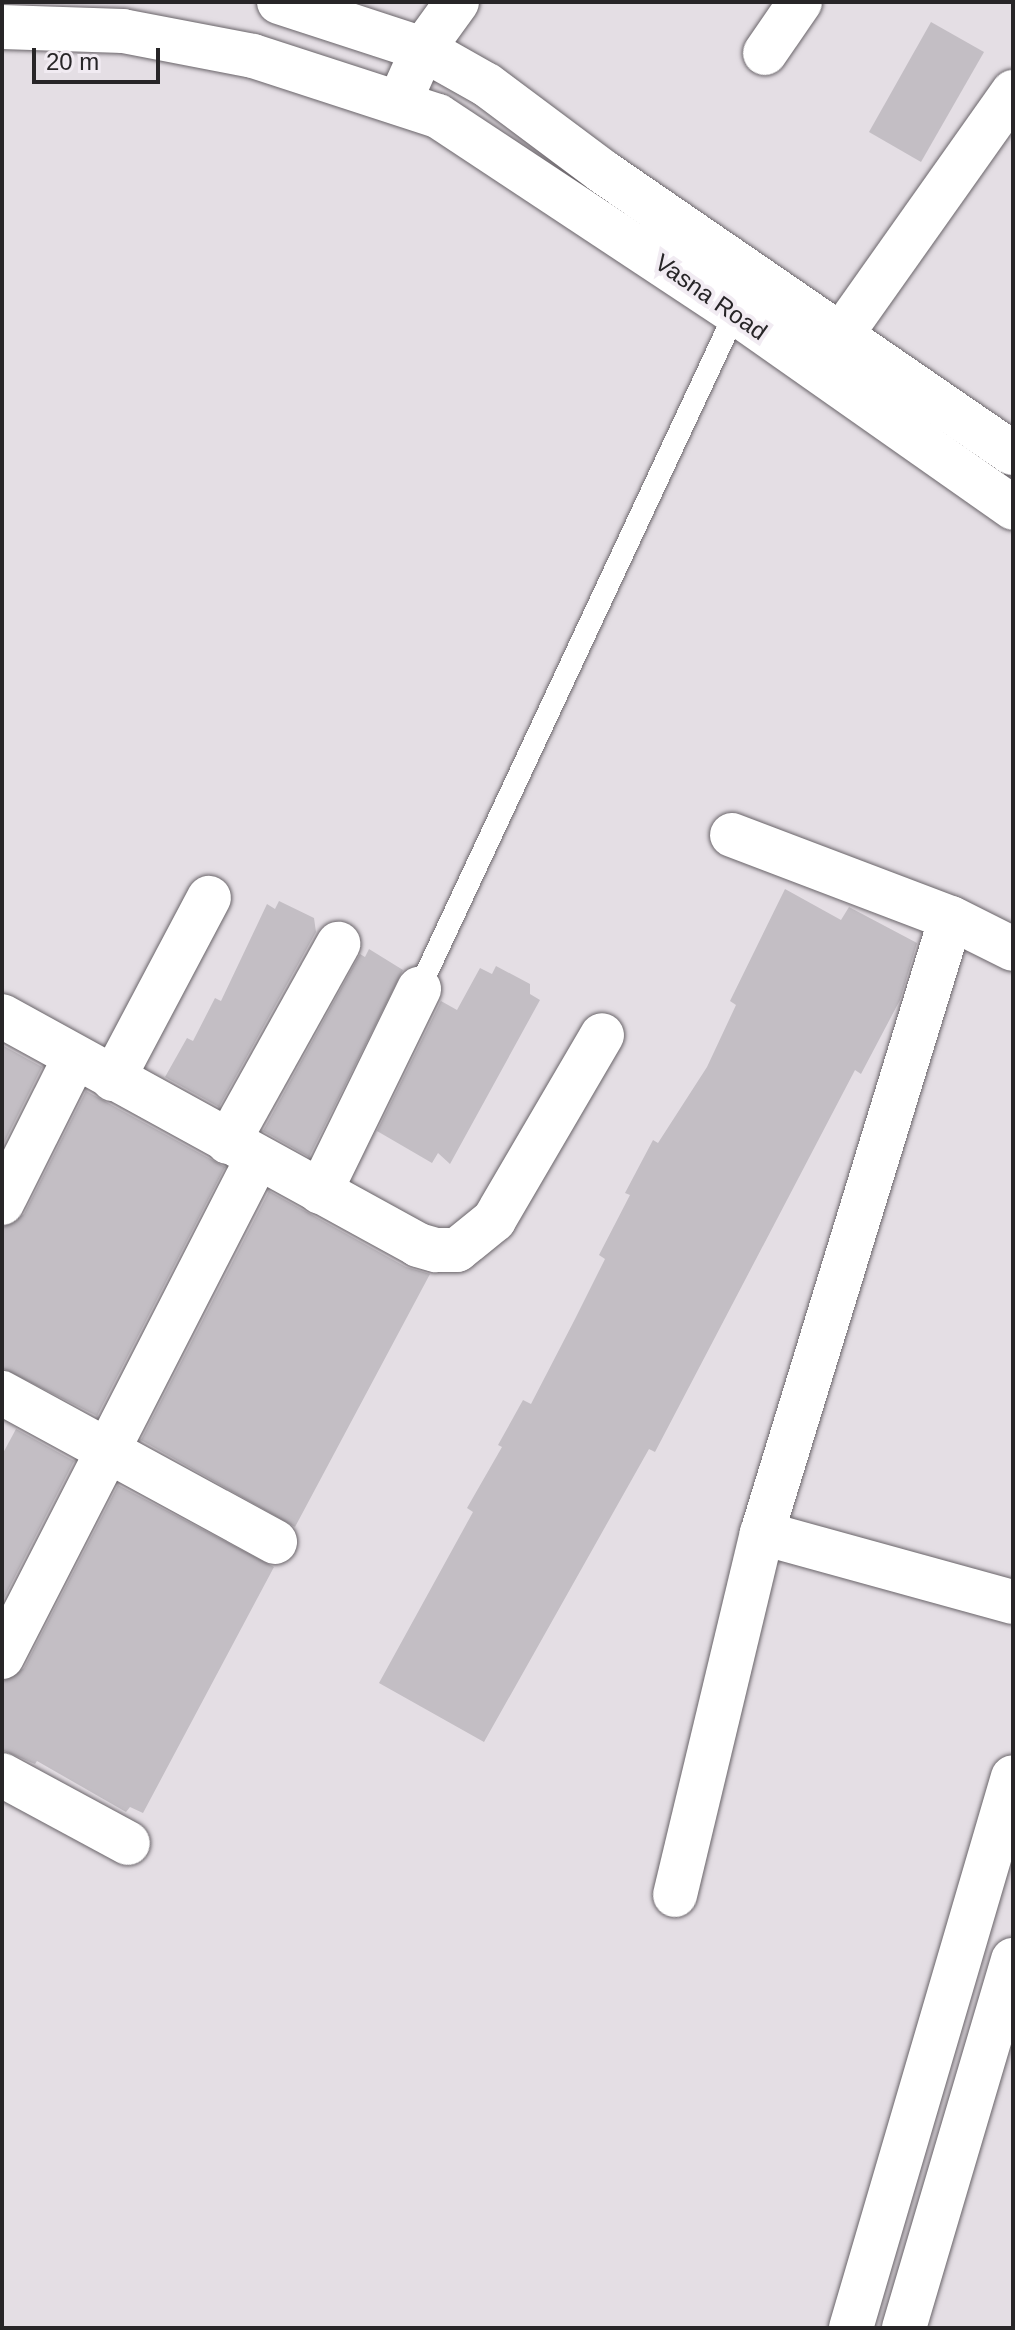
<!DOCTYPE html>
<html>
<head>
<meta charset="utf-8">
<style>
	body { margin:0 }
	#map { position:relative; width:1015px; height:2330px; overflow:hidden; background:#e4dee4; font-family:Helvetica,sans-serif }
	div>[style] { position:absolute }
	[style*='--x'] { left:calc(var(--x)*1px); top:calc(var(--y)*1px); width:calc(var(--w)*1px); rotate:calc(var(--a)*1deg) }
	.building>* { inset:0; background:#c3bec4 }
	.roads { filter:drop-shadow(0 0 2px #696469) drop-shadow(0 0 2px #696469) }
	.lane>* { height:22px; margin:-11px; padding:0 11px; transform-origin:11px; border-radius:11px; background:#fff }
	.street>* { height:44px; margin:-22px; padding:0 22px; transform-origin:22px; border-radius:22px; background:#fff }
	.secondary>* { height:44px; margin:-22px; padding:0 22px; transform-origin:22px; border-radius:22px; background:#fff }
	span { translate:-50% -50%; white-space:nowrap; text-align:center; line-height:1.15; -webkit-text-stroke:8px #f1ebf2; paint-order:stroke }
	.street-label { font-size:24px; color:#272527 }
	.frame { position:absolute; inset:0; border:4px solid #272527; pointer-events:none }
	.scale { position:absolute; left:32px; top:48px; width:128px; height:36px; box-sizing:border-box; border:4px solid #272527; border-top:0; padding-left:10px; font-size:24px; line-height:28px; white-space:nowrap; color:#272527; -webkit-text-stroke:6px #f1ebf2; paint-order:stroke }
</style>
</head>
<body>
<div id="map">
	<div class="building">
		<div style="clip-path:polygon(931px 22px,984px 52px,921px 162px,869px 132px)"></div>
		<div style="clip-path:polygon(785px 889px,841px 920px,849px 907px,917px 943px,900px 1000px,861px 1074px,855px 1070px,655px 1452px,649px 1449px,484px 1742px,379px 1683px,473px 1512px,467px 1508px,502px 1447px,498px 1445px,523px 1400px,531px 1404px,575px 1319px,605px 1259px,599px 1255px,630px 1195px,625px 1193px,653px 1140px,658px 1143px,707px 1067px,736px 1005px,730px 1001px)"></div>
		<div style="clip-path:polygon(279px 901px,314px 918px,316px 932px,219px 1107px,165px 1077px,187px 1038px,193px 1041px,215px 998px,221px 1001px,267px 904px,275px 909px)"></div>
		<div style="clip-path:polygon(369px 949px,403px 970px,309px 1157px,263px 1131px,360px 954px,365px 957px)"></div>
		<div style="clip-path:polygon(496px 966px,530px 984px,530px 994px,540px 1000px,450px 1164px,438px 1153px,432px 1163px,377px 1131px,441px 1001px,457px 1010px,480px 968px,492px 974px)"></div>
		<div style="clip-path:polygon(2px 1045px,42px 1067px,2px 1147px)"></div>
		<div style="clip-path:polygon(86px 1091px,225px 1167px,97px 1416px,2px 1368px,2px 1228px,24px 1214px)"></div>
		<div style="clip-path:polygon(269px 1191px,406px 1267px,430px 1274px,295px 1527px,141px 1440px)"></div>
		<div style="clip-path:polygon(16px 1429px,74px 1461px,2px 1602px,2px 1455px)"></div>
		<div style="clip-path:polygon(118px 1485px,274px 1567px,143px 1813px,130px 1807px,126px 1812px,37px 1761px,35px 1764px,2px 1750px,2px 1682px,24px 1668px)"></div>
	</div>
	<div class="roads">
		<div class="lane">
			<div style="--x:419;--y:989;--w:755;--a:-64.93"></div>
		</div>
		<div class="street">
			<div style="--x:765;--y:53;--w:62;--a:-55.5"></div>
			<div style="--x:399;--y:103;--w:59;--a:-66"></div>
			<div style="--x:423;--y:49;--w:58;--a:-54.1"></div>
			<div style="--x:841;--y:335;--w:298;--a:-54.7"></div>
			<div style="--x:732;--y:835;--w:234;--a:20.8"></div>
			<div style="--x:951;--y:918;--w:69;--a:26.6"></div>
			<div style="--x:2;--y:1016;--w:475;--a:28.8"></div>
			<div style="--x:418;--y:1245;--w:19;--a:16"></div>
			<div style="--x:436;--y:1250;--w:21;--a:0"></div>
			<div style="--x:457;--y:1250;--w:48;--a:-39"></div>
			<div style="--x:494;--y:1220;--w:214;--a:-59.7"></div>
			<div style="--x:113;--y:1079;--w:205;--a:-62.1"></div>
			<div style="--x:228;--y:1142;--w:227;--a:-60.9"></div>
			<div style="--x:320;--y:1192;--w:226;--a:-64"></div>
			<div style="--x:2;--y:1203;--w:163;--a:-63.4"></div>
			<div style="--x:2;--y:1393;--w:311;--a:28.6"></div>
			<div style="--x:762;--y:1533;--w:260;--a:15.4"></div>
			<div style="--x:2;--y:1657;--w:559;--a:-62.89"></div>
			<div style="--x:2;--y:1775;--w:143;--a:28.4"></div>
			<div style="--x:675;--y:1895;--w:372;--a:-76.5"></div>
			<div style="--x:762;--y:1533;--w:643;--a:-72.92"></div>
		</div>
		<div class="secondary">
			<div style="--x:279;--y:2;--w:151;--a:18.1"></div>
			<div style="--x:423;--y:49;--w:73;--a:29.4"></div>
			<div style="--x:487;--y:85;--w:144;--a:36.8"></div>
			<div style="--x:602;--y:171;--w:498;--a:34.5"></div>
			<div style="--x:2;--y:27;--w:121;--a:1.9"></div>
			<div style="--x:123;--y:31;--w:132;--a:10.9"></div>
			<div style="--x:253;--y:56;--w:194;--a:18"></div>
			<div style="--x:438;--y:116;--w:357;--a:33.5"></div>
			<div style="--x:736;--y:313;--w:339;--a:35.1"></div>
			<div style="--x:851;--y:2328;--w:574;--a:-73.62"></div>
			<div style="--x:904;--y:2328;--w:384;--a:-73.5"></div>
		</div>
	</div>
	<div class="street-label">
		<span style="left:711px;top:297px;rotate:35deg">Vasna Road</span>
	</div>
	<div class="frame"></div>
	<div class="scale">20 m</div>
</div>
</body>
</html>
